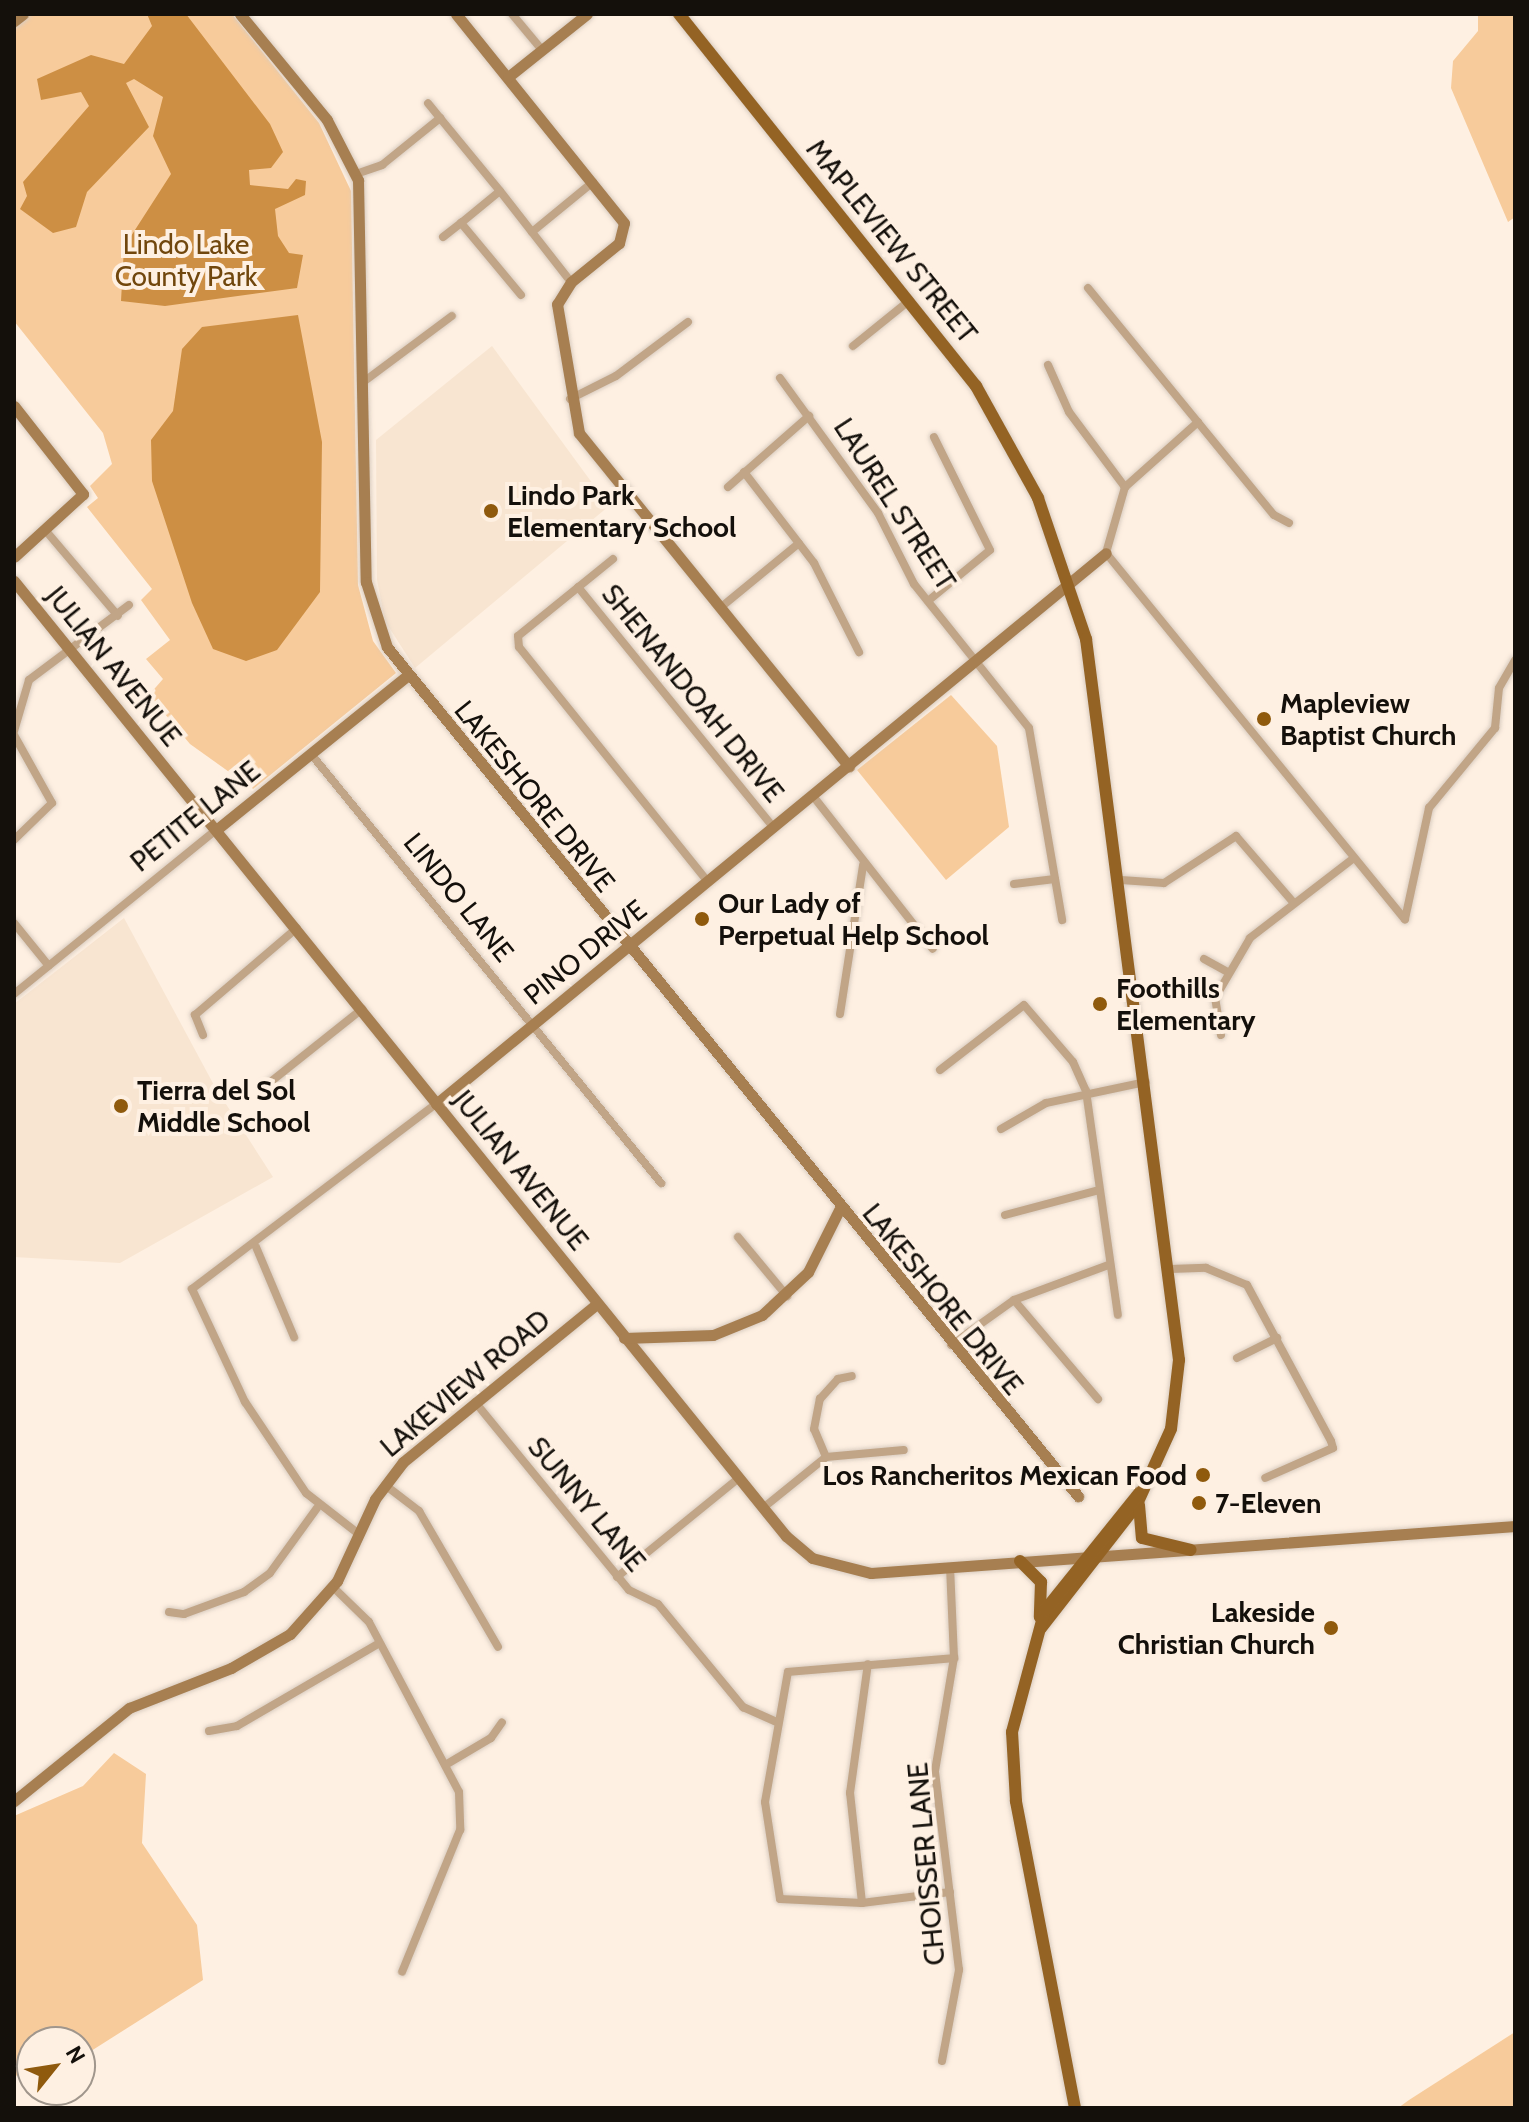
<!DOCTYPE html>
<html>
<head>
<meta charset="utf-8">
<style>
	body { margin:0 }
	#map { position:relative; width:1529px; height:2122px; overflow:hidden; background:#fef0e2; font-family:Cabin,sans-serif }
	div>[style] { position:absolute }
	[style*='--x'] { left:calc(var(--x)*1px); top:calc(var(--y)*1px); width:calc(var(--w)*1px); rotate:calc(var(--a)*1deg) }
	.built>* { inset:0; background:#f8e5d1 }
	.green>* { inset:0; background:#f7cb9b }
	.water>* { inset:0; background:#cd8f44 }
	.roads { filter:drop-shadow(0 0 2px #d9ccc0) drop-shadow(0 0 2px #d9ccc0) }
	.street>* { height:8px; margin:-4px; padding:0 4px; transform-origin:4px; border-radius:4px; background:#c1a587 }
	.secondary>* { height:11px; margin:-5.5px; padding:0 5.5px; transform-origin:5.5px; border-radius:5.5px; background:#a77f51 }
	.primary>* { height:12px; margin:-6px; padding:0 6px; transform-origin:6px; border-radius:6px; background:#946324 }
	.dots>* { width:22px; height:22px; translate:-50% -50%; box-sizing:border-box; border:4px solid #fef0e2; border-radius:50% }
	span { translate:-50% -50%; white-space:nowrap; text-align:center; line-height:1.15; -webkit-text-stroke:8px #fef0e2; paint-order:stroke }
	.street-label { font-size:28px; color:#14100b }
	.park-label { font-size:28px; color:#71470d }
	.poi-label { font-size:28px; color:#14100b; font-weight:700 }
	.left { translate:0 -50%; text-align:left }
	.right { translate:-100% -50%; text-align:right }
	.frame { position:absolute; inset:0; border:16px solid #14100b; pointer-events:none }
	.north { position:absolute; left:16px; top:2026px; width:80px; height:80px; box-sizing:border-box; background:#fef0e2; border:2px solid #a0968c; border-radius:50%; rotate:60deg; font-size:22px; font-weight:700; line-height:32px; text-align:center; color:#14100b }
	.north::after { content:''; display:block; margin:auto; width:28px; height:36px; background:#8f5a0d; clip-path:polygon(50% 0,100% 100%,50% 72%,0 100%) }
</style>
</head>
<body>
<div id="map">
	<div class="built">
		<div style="clip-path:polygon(492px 346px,609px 506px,415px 668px,385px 621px,377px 580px,376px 440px)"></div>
		<div style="clip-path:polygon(124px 918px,215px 1087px,273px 1177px,120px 1263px,14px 1257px,14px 1004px)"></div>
	</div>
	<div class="green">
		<div style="clip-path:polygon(31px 14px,232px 14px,319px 123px,351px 191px,358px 585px,373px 641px,396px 673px,253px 789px,190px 744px,149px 695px,163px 679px,146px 659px,170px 640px,141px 600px,152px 589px,87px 507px,98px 498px,90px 486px,112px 464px,103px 433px,14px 321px,14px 28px)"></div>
		<div style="clip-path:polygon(1478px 14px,1515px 14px,1515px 217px,1508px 222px,1451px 88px,1453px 61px,1478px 31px)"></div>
		<div style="clip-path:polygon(951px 695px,997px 746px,1009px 827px,946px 880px,857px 770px)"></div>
		<div style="clip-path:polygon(114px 1753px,146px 1774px,142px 1843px,197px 1925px,203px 1980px,80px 2058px,80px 2042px,32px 2042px,32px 2073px,14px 2076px,14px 1816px,83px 1786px)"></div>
		<div style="clip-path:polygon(1515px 2032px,1515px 2108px,1398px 2108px,1409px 2100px)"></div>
	</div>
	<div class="water">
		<div style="clip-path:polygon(147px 14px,186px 14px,270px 124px,283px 152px,271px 168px,249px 170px,250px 185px,288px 189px,296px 179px,306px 181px,305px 195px,275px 209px,278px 236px,289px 253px,303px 255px,297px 288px,165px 306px,121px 301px,124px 247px,171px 174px,153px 136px,163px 97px,134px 79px,126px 83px,149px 127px,87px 192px,76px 227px,53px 233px,20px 209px,27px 196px,23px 182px,89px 106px,81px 92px,41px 100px,37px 79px,91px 55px,124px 64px,152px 26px)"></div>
		<div style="clip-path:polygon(298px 315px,322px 442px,320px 592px,277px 650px,246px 661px,213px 649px,192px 603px,152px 481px,151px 440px,173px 411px,182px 349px,202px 327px)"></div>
	</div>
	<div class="roads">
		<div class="street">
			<div style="--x:512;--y:14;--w:47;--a:50.2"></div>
			<div style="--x:440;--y:118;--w:94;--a:50.6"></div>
			<div style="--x:356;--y:174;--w:28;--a:-19"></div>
			<div style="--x:382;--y:165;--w:75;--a:-39"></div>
			<div style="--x:440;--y:118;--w:19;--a:-129"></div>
			<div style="--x:443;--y:237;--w:23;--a:-38"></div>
			<div style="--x:571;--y:282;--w:63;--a:-128"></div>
			<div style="--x:532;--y:232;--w:79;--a:-39.3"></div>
			<div style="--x:1088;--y:288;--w:293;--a:50.7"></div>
			<div style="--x:1274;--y:515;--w:17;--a:28"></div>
			<div style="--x:521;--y:295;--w:94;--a:-129.8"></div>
			<div style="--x:461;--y:223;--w:50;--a:-39.4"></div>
			<div style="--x:500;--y:191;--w:52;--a:52"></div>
			<div style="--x:853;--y:346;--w:73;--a:-38.9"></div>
			<div style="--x:1048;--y:365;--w:51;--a:65.9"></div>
			<div style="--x:1069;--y:412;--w:94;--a:53.3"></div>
			<div style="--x:780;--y:378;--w:167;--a:54"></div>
			<div style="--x:878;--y:513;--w:80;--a:63.1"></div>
			<div style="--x:914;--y:584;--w:184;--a:51.4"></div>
			<div style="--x:1029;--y:728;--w:195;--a:80.2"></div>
			<div style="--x:366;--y:380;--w:107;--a:-36.7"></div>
			<div style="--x:570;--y:399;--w:51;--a:-26.6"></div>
			<div style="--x:616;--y:376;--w:90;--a:-36.9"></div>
			<div style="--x:1198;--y:422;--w:98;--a:138.3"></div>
			<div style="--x:1125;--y:487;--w:69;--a:106.1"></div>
			<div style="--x:1106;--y:553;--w:473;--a:50.8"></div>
			<div style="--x:1405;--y:919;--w:114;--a:-77.8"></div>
			<div style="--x:1429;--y:808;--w:104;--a:-50.5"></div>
			<div style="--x:1495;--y:728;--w:40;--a:-84.3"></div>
			<div style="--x:1499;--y:688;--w:32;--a:-60"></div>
			<div style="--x:744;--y:472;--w:115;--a:52.4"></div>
			<div style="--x:814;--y:563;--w:100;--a:63.2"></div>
			<div style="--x:728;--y:487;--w:108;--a:-41.2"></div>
			<div style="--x:46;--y:531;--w:111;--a:49.7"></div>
			<div style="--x:613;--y:559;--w:122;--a:141"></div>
			<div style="--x:518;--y:636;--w:11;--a:85"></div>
			<div style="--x:519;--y:647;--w:302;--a:51.2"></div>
			<div style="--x:578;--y:587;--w:311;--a:50.9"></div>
			<div style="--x:928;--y:601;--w:80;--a:-39.4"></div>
			<div style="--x:990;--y:550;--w:126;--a:-116.4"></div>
			<div style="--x:720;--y:608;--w:102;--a:-39.4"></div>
			<div style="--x:14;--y:731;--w:53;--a:-73.6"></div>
			<div style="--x:29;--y:680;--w:125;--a:-36.9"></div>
			<div style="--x:14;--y:735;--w:78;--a:60.8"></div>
			<div style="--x:52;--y:803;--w:53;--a:135.8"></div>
			<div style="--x:311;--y:754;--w:554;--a:50.79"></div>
			<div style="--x:813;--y:796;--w:194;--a:51.9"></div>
			<div style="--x:1121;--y:880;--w:43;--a:4"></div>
			<div style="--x:1164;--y:883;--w:86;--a:-33.1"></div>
			<div style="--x:1236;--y:836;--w:87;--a:49.2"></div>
			<div style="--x:1014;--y:884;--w:41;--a:-7"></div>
			<div style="--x:14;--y:923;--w:55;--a:50.9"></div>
			<div style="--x:1204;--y:959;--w:26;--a:29"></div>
			<div style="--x:14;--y:994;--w:260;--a:-39.1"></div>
			<div style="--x:840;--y:1014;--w:151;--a:-81.2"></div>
			<div style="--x:203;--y:1035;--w:22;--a:-112"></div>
			<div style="--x:195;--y:1015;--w:134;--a:-40.5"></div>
			<div style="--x:1221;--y:1035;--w:37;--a:-99"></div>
			<div style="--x:1215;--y:998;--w:69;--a:-59.7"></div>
			<div style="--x:1250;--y:938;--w:131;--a:-37.6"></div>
			<div style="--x:940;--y:1070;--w:106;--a:-37.7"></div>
			<div style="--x:1024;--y:1005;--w:75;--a:49.3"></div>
			<div style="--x:1073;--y:1062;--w:32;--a:66"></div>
			<div style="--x:1086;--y:1091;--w:226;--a:81.9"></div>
			<div style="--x:263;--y:1088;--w:127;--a:-38.6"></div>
			<div style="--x:1001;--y:1129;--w:52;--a:-30"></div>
			<div style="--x:1046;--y:1103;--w:102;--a:-11.9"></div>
			<div style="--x:1005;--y:1215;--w:97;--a:-14.9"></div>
			<div style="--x:738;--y:1237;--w:77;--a:50.3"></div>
			<div style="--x:256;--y:1247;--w:98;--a:67.1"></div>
			<div style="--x:1170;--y:1269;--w:36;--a:-2"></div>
			<div style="--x:1206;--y:1268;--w:44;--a:22.5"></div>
			<div style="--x:1247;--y:1285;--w:177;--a:61.7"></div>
			<div style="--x:1331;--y:1441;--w:7;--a:74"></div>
			<div style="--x:1333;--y:1448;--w:74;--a:156.2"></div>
			<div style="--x:1014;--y:1300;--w:130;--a:49.7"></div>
			<div style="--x:951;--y:1345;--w:77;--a:-35.5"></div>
			<div style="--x:1014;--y:1300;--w:100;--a:-20.4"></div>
			<div style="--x:1237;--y:1358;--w:45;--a:-26.6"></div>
			<div style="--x:475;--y:1402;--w:243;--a:50.7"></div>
			<div style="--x:629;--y:1590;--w:32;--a:26"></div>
			<div style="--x:658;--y:1604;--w:134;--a:50.5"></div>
			<div style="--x:743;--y:1707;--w:35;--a:24"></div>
			<div style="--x:826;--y:1457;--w:30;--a:-113"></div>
			<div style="--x:814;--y:1429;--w:31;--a:-79"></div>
			<div style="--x:820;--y:1399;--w:27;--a:-48"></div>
			<div style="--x:838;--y:1379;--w:14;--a:-12"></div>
			<div style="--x:385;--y:1485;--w:43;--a:37.4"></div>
			<div style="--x:419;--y:1511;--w:157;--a:59.8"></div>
			<div style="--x:763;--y:1508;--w:81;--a:-39"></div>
			<div style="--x:826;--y:1457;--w:78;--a:-5.1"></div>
			<div style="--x:360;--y:1535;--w:68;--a:-142.1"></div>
			<div style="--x:306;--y:1493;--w:110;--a:-123.8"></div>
			<div style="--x:245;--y:1402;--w:125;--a:-115.1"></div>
			<div style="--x:192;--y:1289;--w:306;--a:-37.2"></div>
			<div style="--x:617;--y:1577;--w:157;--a:-39.1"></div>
			<div style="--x:333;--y:1587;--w:50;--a:44.2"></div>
			<div style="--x:369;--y:1622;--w:192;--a:62.1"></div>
			<div style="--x:459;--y:1792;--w:38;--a:88"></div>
			<div style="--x:460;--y:1830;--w:153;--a:112.2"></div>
			<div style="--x:169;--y:1612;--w:15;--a:8"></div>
			<div style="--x:184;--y:1614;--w:64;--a:-20.1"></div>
			<div style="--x:244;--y:1592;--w:32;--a:-36"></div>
			<div style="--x:270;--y:1573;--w:80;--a:-54.1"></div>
			<div style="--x:209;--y:1731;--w:28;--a:-10"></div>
			<div style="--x:237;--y:1726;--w:163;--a:-30.2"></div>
			<div style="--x:447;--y:1764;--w:51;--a:-30.6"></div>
			<div style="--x:491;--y:1738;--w:19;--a:-55"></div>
			<div style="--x:950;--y:1892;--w:89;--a:172.9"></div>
			<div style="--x:862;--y:1903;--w:82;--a:-177.2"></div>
			<div style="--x:780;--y:1899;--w:98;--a:-98.8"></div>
			<div style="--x:765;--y:1802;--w:132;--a:-80"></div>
			<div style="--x:788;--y:1672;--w:167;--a:-4.8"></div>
			<div style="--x:862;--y:1903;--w:111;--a:-96.2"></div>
			<div style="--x:850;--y:1793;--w:130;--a:-82.1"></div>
			<div style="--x:942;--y:2061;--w:93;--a:-79.4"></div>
			<div style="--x:959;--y:1970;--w:200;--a:-96.9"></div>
			<div style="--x:935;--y:1771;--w:115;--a:-80.5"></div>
			<div style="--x:954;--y:1658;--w:91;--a:-92.5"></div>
		</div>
		<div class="secondary">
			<div style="--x:240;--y:14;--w:137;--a:50.6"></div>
			<div style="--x:327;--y:120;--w:68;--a:62.7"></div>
			<div style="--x:358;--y:180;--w:402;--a:88.9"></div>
			<div style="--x:366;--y:582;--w:68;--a:72.1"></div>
			<div style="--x:387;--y:647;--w:1095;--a:50.86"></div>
			<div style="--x:456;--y:14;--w:268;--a:51.2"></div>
			<div style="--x:624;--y:223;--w:21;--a:104"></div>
			<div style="--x:619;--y:243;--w:62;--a:140.9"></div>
			<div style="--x:571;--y:282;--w:26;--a:122"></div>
			<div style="--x:557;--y:304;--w:131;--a:80.3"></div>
			<div style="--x:579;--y:433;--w:429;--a:51"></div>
			<div style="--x:14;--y:21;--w:11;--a:-38"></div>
			<div style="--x:508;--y:77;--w:101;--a:-38.6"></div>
			<div style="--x:14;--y:406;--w:112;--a:51.9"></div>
			<div style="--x:83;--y:494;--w:93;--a:137.6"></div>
			<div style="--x:14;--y:581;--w:1228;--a:51.05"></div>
			<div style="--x:786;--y:1536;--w:34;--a:40"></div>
			<div style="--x:812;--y:1558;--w:61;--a:14.3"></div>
			<div style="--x:871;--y:1573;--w:646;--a:-4.17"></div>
			<div style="--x:216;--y:830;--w:245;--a:-38.9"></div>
			<div style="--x:436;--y:1104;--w:867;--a:-39.43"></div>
			<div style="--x:624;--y:1338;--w:89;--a:-1.9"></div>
			<div style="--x:713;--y:1335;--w:53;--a:-22.2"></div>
			<div style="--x:762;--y:1315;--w:63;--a:-43.1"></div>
			<div style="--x:808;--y:1272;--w:69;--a:-63.4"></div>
			<div style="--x:14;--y:1801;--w:148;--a:-39"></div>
			<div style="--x:129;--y:1708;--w:110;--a:-21.4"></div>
			<div style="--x:231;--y:1668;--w:68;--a:-30"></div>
			<div style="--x:290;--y:1634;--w:71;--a:-48.4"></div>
			<div style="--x:337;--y:1581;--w:90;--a:-65.1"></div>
			<div style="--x:375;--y:1499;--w:46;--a:-52.9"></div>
			<div style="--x:403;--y:1462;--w:250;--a:-39.2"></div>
		</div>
		<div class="primary">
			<div style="--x:679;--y:14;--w:476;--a:51.4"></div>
			<div style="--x:976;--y:386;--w:128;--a:61"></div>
			<div style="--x:1038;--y:498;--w:149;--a:71.2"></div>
			<div style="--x:1086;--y:639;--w:727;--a:82.65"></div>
			<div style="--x:1179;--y:1360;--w:69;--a:96.6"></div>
			<div style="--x:1171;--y:1429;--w:85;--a:114.4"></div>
			<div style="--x:1136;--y:1506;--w:155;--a:127.9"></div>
			<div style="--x:1139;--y:1505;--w:33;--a:85"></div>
			<div style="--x:1142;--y:1538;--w:50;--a:13.8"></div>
			<div style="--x:1020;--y:1561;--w:30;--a:45"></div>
			<div style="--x:1041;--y:1582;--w:35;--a:92"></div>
			<div style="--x:1075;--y:2108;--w:313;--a:-100.9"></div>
			<div style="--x:1016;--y:1801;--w:69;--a:-93.3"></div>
			<div style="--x:1012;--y:1732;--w:126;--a:-74.9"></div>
			<div style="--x:1045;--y:1610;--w:151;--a:-51.2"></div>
		</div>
	</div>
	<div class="dots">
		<div style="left:491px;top:511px;background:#8f5a0d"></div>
		<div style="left:1264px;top:719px;background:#8f5a0d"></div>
		<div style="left:702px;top:919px;background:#8f5a0d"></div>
		<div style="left:1100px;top:1004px;background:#8f5a0d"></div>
		<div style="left:121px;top:1106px;background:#8f5a0d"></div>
		<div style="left:1203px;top:1475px;background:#8f5a0d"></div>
		<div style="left:1199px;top:1503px;background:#8f5a0d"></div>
		<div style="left:1331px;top:1628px;background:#8f5a0d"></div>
	</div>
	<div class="street-label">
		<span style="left:892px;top:241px;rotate:51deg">MAPLEVIEW STREET</span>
		<span style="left:895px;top:504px;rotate:57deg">LAUREL STREET</span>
		<span style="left:114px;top:666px;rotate:51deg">JULIAN AVENUE</span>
		<span style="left:693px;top:693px;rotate:51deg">SHENANDOAH DRIVE</span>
		<span style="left:535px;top:796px;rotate:51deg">LAKESHORE DRIVE</span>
		<span style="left:195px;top:816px;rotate:-39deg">PETITE LANE</span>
		<span style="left:459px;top:897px;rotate:51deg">LINDO LANE</span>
		<span style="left:585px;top:952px;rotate:-39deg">PINO DRIVE</span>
		<span style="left:521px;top:1170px;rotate:51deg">JULIAN AVENUE</span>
		<span style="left:943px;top:1299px;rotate:51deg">LAKESHORE DRIVE</span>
		<span style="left:465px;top:1383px;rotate:-40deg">LAKEVIEW ROAD</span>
		<span style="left:587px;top:1504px;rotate:50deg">SUNNY LANE</span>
		<span style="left:926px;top:1864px;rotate:-95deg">CHOISSER LANE</span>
	</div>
	<div class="park-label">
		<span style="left:186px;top:260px">Lindo Lake<br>County Park</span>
	</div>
	<div class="poi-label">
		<span class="left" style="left:507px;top:511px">Lindo Park<br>Elementary School</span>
		<span class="left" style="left:1280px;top:719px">Mapleview<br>Baptist Church</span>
		<span class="left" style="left:718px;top:919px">Our Lady of<br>Perpetual Help School</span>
		<span class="left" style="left:1116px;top:1004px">Foothills<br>Elementary</span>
		<span class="left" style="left:137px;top:1106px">Tierra del Sol<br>Middle School</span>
		<span class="right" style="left:1187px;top:1475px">Los Rancheritos Mexican Food</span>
		<span class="left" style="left:1215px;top:1503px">7-Eleven</span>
		<span class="right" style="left:1315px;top:1628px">Lakeside<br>Christian Church</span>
	</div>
	<div class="frame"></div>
	<div class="north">N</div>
</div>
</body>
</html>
